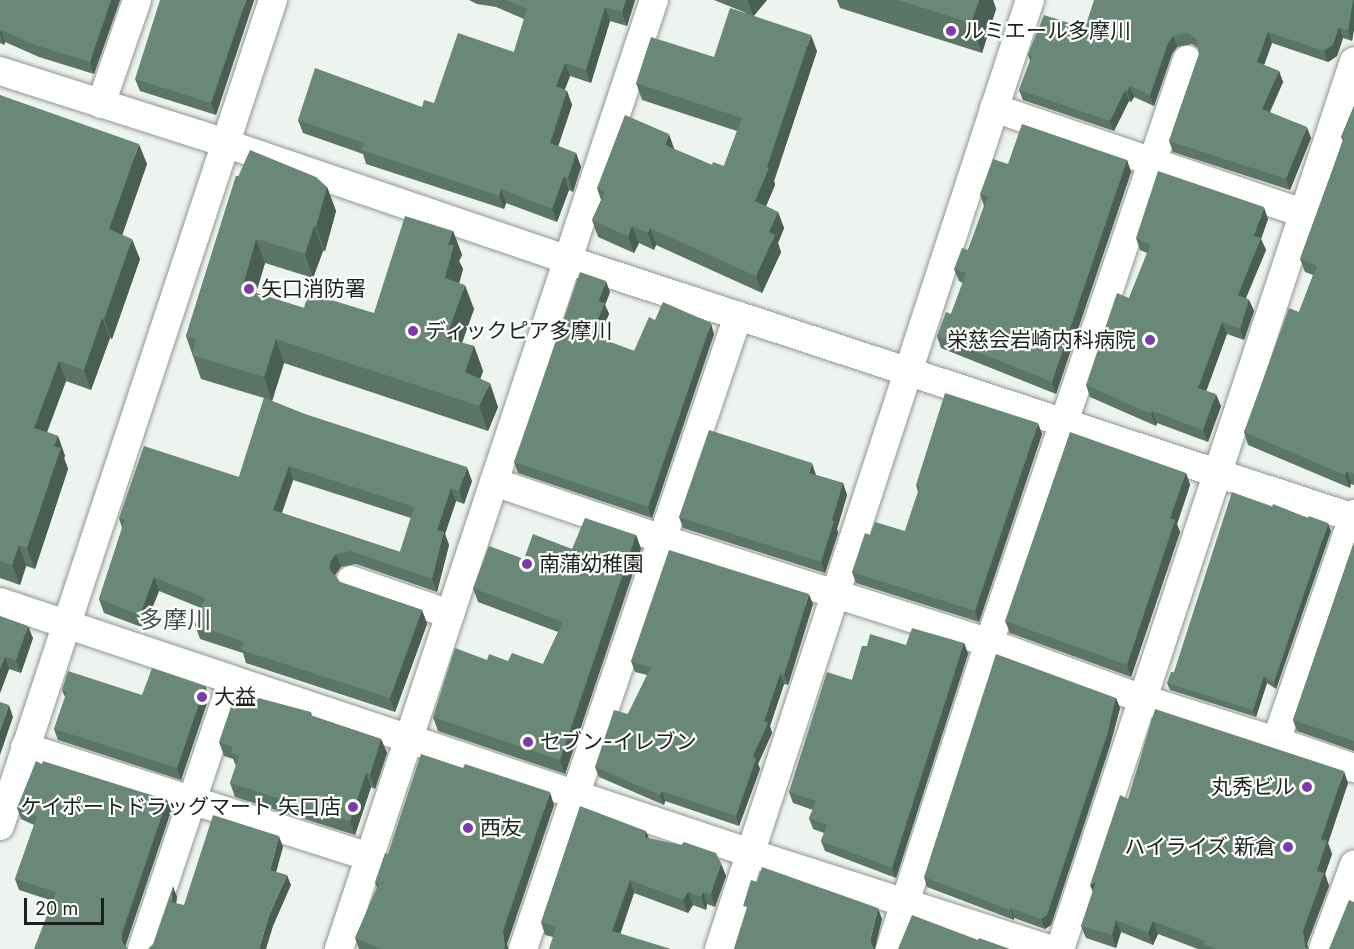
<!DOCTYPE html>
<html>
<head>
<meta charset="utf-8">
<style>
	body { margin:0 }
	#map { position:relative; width:1354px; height:949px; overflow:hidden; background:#edf3ef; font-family:Inter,"Noto Sans JP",sans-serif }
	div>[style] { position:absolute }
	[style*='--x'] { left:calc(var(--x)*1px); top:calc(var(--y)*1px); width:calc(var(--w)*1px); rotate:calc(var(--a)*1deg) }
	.roads { filter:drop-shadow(0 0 2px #919693) drop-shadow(0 0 2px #919693) }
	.minor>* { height:28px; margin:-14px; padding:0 14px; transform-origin:14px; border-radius:14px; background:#fff }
	.wall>* { inset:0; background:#5b7567 }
	.shaded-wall>* { inset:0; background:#4a5f54 }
	.building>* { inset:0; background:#6a8878 }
	.dots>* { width:16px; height:16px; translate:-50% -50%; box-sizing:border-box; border:3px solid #fdfffe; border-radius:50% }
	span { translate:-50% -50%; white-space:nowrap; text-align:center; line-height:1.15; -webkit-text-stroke:4.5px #fdfffe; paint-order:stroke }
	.poi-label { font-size:21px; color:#1d201e }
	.left { translate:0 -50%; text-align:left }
	.right { translate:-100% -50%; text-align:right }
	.quarter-label { font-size:24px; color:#494e4b }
	.scale { position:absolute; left:24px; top:898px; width:80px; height:27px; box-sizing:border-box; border:3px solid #1d201e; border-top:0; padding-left:8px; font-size:18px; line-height:21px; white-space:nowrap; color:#1d201e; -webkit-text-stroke:4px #fdfffe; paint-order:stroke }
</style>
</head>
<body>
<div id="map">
	<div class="roads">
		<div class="minor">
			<div style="--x:0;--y:71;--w:211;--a:17.7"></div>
			<div style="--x:201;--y:135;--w:388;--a:18.8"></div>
			<div style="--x:568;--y:260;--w:827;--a:18.17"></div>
			<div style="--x:101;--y:104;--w:110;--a:-70.9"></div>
			<div style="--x:994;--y:108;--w:326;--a:18.8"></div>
			<div style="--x:494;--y:482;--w:177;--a:18.7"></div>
			<div style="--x:662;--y:539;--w:343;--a:17.6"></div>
			<div style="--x:989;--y:643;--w:164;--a:20"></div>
			<div style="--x:1143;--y:699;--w:139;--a:17.5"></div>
			<div style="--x:1276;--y:741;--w:240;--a:-71"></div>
			<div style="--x:351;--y:580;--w:105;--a:19"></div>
			<div style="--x:0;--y:602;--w:791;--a:18.5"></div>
			<div style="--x:750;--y:853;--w:314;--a:17.8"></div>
			<div style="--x:1276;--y:741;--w:83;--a:19.1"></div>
			<div style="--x:25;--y:747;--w:361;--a:17.7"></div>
			<div style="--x:0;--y:826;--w:870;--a:-71.71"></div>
			<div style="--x:142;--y:949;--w:283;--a:-71.4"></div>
			<div style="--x:339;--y:949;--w:1000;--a:-71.64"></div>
			<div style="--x:523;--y:949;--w:669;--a:-71.24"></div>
			<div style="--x:719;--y:949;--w:999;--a:-71.86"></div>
			<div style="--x:890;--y:949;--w:322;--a:-72.1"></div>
			<div style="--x:989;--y:643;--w:616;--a:-71.24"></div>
			<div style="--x:1060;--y:949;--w:935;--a:-71.68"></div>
			<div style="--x:1323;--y:949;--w:90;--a:-69.7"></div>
		</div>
	</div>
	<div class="wall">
		<div style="clip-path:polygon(0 0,120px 0,94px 74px,39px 57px,5px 42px,4px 45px,0 43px)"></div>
		<div style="clip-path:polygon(254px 0,216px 115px,140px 91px,135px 79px)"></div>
		<div style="clip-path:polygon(469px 0,635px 0,627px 26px,610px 21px,591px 83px,570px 76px,564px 90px,567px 91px,572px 105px,558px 146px,576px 153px,581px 167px,573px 192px,569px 190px,557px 222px,506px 203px,504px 209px,366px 164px,363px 154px,303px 133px,298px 120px,422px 107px,434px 103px,514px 52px,524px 19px,496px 7px,477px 4px)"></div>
		<div style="clip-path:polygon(714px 0,767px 0,754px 16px,817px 51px,774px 181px,775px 185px,766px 206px,778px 212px,784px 228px,778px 243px,781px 252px,762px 293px,656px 245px,654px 250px,639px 243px,634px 253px,598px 237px,592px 220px,601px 200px,597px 188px,674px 149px,712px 165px,724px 166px,737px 131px,642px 100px,636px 83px,714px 57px,746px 13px)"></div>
		<div style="clip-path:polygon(837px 0,993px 0,996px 9px,982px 53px,840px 8px)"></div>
		<div style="clip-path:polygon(1354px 0,1354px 29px,1352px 41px,1343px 38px,1337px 56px,1328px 62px,1272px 43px,1264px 65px,1279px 71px,1283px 82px,1270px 112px,1311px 138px,1290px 190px,1173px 152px,1169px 141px,1199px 54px,1198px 48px,1192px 44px,1177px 47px,1172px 54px,1154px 106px,1134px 97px,1131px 102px,1129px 101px,1114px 131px,1023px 100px,1019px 90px,1030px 61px,1028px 54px,1085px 28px)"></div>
		<div style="clip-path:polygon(0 95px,147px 164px,122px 235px,140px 259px,112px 339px,110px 338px,91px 390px,66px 381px,47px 432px,58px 436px,65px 456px,64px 458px,68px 469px,35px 569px,26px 566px,20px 585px,0 578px)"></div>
		<div style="clip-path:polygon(1354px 106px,1354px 485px,1351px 484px,1350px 488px,1248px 445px,1244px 432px,1299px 312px,1313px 275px,1305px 272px,1300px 259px,1343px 141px,1341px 137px)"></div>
		<div style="clip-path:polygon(1127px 160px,1131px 172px,1056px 394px,941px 348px,937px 336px,951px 314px,963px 283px,959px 281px,954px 269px,968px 250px,984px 206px,980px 194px,1008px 164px)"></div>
		<div style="clip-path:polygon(evenodd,236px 176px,327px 187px,336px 211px,325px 251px,323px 251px,313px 278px,265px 263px,256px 293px,304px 308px,374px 313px,453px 231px,462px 255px,459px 261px,463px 269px,459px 283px,474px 309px,462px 343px,474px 346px,483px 371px,480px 379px,498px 407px,488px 431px,284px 363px,272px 401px,472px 481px,464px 504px,456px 501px,445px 534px,449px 545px,437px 592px,356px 564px,341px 567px,335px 575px,340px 582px,422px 610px,427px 624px,395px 712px,246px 663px,243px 653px,200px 639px,195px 625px,201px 608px,159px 591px,144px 628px,104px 613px,99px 599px,122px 528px,119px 518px,239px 477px,264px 398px,201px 379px,186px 336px,236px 176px,293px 480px,411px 518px,400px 552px,282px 513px,293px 480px)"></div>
		<div style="clip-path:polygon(1268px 219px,1261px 239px,1266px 250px,1246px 298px,1249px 300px,1254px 311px,1244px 340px,1227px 334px,1206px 391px,1221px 406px,1208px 442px,1157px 423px,1156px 426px,1090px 397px,1086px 385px,1129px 298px,1147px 253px,1140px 250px,1136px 238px)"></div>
		<div style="clip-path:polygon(610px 292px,605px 305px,609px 314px,599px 338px,634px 351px,655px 320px,714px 334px,652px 518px,518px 473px,514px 462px)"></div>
		<div style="clip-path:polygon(1042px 434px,979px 622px,856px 583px,852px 572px,870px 535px,905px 531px,918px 492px,916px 485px)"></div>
		<div style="clip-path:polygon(1186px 473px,1190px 485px,1177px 524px,1180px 532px,1131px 677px,1010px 633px,1005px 621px)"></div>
		<div style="clip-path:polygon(816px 475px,843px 483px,847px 495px,837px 529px,838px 533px,825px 573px,683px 528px,679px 517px)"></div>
		<div style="clip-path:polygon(1331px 531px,1276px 689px,1267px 683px,1256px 717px,1170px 690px,1167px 683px,1174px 672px)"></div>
		<div style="clip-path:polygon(636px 535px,641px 549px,565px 774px,438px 731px,433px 717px,487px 660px,508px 661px,543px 664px,558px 632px,478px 602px,473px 588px,524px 559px)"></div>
		<div style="clip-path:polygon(1354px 542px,1354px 751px,1297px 731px,1293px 720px)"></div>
		<div style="clip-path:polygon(813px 604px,788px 685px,784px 684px,770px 726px,772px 733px,758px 764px,760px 769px,739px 826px,665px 801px,664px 805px,599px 777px,595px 767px,628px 714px,647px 675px,635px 672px,631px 661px)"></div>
		<div style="clip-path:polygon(0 616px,33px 638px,21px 673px,9px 669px,0 693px)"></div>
		<div style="clip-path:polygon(964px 643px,968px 654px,896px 878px,825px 851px,821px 841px,824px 833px,813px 829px,809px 818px,813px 810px,793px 803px,789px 792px,852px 680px,906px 645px)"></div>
		<div style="clip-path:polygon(205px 686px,209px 697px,181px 780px,58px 740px,54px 729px,65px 697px,62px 690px,142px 695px)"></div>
		<div style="clip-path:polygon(1116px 698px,1120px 708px,1110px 745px,1051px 925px,1045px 929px,1014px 918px,1014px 920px,927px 887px,924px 877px)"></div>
		<div style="clip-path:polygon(311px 712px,312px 716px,381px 739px,387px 753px,375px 789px,371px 787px,355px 835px,235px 797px,230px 783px,236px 766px,233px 759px,224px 756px,219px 742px)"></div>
		<div style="clip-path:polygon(42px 764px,167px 800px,171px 811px,126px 944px,53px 901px,19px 890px,15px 879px,34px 825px,21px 819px,17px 808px)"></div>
		<div style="clip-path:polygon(1348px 783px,1328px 843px,1332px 854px,1325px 874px,1329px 886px,1307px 944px,1309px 949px,1198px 949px,1158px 934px,1153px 945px,1121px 932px,1116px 948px,1086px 938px,1081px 926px,1128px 799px)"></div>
		<div style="clip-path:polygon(554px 805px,507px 944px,508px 949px,359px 949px,355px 938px,377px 888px,375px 882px)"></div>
		<div style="clip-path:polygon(649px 839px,726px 876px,715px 907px,707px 904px,706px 910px,693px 905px,688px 913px,634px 893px,620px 933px,553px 937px,545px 935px,541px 922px)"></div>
	</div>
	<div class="shaded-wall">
		<div style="clip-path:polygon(111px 0,120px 0,94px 74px,90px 62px)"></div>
		<div style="clip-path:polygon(246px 0,254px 0,216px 115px,211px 103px)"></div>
		<div style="clip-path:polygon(626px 0,635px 0,627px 26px,622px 12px)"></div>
		<div style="clip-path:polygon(748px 0,767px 0,753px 16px)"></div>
		<div style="clip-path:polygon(979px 0,993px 0,996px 9px,982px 53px,971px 23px)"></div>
		<div style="clip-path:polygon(1353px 0,1354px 0,1354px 29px,1352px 41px,1348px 31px)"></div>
		<div style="clip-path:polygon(605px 7px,610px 21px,591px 83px,586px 70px)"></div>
		<div style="clip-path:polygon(1339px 27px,1343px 38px,1337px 56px,1328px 62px,1324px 51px)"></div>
		<div style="clip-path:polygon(1px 30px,5px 42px,4px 45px,0 33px)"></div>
		<div style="clip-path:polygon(1268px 32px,1272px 43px,1261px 73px,1257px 62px)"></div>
		<div style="clip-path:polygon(811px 35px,817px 51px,774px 181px,775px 185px,761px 218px,755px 201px)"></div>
		<div style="clip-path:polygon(1173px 36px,1177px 47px,1172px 54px,1154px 106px,1150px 95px,1168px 43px)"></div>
		<div style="clip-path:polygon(565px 63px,570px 76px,561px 100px,556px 86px)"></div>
		<div style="clip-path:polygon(1279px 71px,1283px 82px,1266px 120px,1262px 109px)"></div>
		<div style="clip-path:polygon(1130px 86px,1134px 97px,1131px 102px,1127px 92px)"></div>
		<div style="clip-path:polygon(1125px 90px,1129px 101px,1114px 131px,1110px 121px)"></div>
		<div style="clip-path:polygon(567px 91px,572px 105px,555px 156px,550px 143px)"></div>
		<div style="clip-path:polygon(1307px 127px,1311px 138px,1290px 190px,1286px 179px)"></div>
		<div style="clip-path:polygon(669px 134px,675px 151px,665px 145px)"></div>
		<div style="clip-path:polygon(139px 144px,147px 164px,117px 250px,109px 229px)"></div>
		<div style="clip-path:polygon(576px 153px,581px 167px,573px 192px,568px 178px)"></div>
		<div style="clip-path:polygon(1127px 160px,1131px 172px,1056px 394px,1052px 382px)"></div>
		<div style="clip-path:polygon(564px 176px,569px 190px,557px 222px,552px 209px)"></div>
		<div style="clip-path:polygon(327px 187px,336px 211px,325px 251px,316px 227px)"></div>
		<div style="clip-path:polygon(501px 189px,506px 203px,504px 209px,499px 196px)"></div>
		<div style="clip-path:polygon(1264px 207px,1268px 219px,1261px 239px,1266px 250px,1242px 307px,1238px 295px,1254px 236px)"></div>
		<div style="clip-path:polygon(778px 212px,784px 228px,778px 243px,781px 252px,762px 293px,756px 276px,769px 232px)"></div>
		<div style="clip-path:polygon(314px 226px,323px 251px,313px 278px,305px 254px)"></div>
		<div style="clip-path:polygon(632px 226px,639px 243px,634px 253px,628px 236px)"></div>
		<div style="clip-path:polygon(650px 228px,656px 245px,654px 250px,648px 233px)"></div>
		<div style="clip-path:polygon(453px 231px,462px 255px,459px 261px,463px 269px,454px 302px,445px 278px,448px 245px)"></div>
		<div style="clip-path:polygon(132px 239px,140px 259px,112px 339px,104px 319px)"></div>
		<div style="clip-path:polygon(256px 239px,265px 263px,250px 313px,242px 289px)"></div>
		<div style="clip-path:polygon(606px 281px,610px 292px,605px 305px,609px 314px,595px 346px,591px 335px,598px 301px)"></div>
		<div style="clip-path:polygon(465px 285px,474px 309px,455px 362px,446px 338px)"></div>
		<div style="clip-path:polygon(1249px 300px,1254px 311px,1244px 340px,1240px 329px)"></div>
		<div style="clip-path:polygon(102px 318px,110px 338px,91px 390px,84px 370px)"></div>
		<div style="clip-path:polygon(1222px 322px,1227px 334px,1203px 400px,1198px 388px)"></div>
		<div style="clip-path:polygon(711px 323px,714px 334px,652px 518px,648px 507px)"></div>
		<div style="clip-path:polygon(276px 339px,284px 363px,272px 401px,264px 377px)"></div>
		<div style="clip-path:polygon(474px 346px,483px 371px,474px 397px,465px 372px)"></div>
		<div style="clip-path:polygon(59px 361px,66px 381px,41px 448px,34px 428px)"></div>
		<div style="clip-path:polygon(490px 383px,498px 407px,488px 431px,479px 406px)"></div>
		<div style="clip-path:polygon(1216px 394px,1221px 406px,1208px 442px,1203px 430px)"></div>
		<div style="clip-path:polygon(1152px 411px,1157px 423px,1156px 426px,1151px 414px)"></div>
		<div style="clip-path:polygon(1038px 423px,1042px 434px,979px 622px,975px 611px)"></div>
		<div style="clip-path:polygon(58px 436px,65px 456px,64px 458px,68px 469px,35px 569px,27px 548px,54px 446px)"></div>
		<div style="clip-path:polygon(812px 463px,816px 475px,813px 485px,809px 473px)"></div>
		<div style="clip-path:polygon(289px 466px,293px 480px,278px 524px,273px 510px)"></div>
		<div style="clip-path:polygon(467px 467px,472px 481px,464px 504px,459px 491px)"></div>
		<div style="clip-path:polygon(1347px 471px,1351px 484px,1350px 488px,1345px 475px)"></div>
		<div style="clip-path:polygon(1186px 473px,1190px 485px,1177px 524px,1180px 532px,1131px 677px,1127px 665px,1170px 518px)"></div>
		<div style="clip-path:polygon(843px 483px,847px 495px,837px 529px,838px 533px,825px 573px,821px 562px,832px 520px)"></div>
		<div style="clip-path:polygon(451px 488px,456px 501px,445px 534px,449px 545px,437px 592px,432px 579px,437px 530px)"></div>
		<div style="clip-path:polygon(1328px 523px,1331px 531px,1276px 689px,1274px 682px)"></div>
		<div style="clip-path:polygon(636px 535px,641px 549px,565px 774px,560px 760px)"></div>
		<div style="clip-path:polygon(19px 545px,26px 566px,20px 585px,12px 565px)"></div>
		<div style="clip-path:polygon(336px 554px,341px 567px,335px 575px,335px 584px,330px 570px,330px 562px)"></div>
		<div style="clip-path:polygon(154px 577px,159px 591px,144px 628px,140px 615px)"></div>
		<div style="clip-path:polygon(809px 594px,813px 604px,788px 685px,784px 675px)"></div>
		<div style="clip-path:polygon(422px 610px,427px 624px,395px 712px,390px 698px)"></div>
		<div style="clip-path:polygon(28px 626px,33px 638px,21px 673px,16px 660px)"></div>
		<div style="clip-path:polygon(964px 643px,968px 654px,896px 878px,892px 868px)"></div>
		<div style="clip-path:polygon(5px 657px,9px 669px,0 693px,0 669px)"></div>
		<div style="clip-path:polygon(780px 674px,784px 684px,770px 726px,772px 733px,758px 764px,760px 769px,739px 826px,736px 816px,753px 756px)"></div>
		<div style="clip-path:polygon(1264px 676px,1267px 683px,1256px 717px,1253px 710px)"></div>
		<div style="clip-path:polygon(205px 686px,209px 697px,181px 780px,177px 768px)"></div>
		<div style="clip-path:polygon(1116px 698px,1120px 708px,1110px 745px,1051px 925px,1045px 929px,1041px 919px)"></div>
		<div style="clip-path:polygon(9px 705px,13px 717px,0 755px,0 730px)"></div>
		<div style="clip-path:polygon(381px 739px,387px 753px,375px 789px,370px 775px)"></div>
		<div style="clip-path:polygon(1344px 771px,1348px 783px,1328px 843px,1332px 854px,1325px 874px,1329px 886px,1307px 944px,1308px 949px,1306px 949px,1303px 931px,1317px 871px,1321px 839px)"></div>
		<div style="clip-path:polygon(366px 773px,371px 787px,355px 835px,350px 821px)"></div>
		<div style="clip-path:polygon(662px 791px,665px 801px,664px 805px,660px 795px)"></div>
		<div style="clip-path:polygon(550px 792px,554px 805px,507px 944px,508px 949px,504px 949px,503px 931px)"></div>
		<div style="clip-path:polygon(167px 800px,171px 811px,126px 944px,126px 949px,122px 942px,122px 933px)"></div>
		<div style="clip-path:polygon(646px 831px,651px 843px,644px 837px)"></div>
		<div style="clip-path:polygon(279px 836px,283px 847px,274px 880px,270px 870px)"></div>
		<div style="clip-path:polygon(721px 863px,726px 876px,715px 907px,711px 894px)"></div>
		<div style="clip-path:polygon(287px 875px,291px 885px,273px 926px,266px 949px,259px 949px,269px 915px)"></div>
		<div style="clip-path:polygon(630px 880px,634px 893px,617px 944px,612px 931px)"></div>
		<div style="clip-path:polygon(1096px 881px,1095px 897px,1090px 885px)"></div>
		<div style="clip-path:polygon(173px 886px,177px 897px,175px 913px,171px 902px)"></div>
		<div style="clip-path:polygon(688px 892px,693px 905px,688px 913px,683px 900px)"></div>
		<div style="clip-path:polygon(703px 892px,707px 904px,706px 910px,701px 897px)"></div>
		<div style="clip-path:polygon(878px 908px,882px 919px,875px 949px,873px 949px,870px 941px)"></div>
		<div style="clip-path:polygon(1011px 908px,1014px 918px,1014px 920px,1010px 910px)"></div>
		<div style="clip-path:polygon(1116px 920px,1121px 932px,1116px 948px,1112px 935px)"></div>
		<div style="clip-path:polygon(1153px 921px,1158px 934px,1153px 945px,1148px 933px)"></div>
	</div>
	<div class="building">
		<div style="clip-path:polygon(0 0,111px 0,90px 62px,35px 45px,1px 30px,0 33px)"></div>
		<div style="clip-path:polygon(160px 0,246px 0,211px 103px,135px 79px)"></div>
		<div style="clip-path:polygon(506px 0,626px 0,622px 12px,605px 7px,586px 70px,565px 63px,556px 86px,567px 91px,550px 143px,576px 153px,568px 178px,564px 176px,552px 209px,501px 189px,499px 196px,361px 150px,364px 143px,298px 120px,315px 68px,422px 107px,424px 100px,434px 103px,458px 33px,514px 52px,527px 9px)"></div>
		<div style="clip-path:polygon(898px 0,979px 0,971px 23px)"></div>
		<div style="clip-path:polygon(1094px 0,1353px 0,1348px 31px,1339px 27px,1333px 45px,1324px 51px,1268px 32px,1257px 62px,1279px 71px,1262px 109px,1307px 127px,1286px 179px,1169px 141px,1199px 54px,1196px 39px,1188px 33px,1173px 36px,1168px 43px,1150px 95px,1130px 86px,1127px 92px,1125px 90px,1110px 121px,1019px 90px,1032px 56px,1028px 54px,1044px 15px,1085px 28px)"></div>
		<div style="clip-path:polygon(730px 8px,811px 35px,767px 167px,769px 168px,755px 201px,778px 212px,769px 232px,775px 235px,756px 276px,650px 228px,648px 233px,632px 226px,628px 236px,592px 220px,605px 192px,597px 188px,625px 115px,669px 134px,665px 145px,712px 165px,713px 162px,724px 166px,742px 118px,636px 83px,651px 37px,714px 57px)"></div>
		<div style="clip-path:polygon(0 95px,139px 144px,109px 229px,132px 239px,104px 319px,102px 318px,84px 370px,59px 361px,34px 428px,58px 436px,54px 446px,61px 448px,27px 548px,19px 545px,12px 565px,0 561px)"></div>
		<div style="clip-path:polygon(1354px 106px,1354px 474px,1347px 471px,1345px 475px,1244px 432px,1289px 308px,1299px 312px,1317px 266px,1300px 259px,1344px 138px,1341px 137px)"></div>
		<div style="clip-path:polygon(1022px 124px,1127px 160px,1052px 382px,937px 336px,946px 312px,951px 314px,966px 273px,954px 269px,962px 248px,968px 250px,988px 197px,980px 194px,993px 159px,1008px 164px)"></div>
		<div style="clip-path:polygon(250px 150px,316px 177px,327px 187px,316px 227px,314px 226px,305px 254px,256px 239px,242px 289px,304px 308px,308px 293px,374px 313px,405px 216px,453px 231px,448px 245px,454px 245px,445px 278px,465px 285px,446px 338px,474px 346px,465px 372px,490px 383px,479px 406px,276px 339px,264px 377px,192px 355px,196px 339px,186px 336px,236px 176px,238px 177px)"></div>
		<div style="clip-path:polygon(1158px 171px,1264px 207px,1254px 236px,1261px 238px,1238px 295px,1249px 300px,1240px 329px,1222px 322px,1198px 388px,1216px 394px,1203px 430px,1152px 411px,1151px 414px,1086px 385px,1117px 293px,1129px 298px,1151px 245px,1136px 238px)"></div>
		<div style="clip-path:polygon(580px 272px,606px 281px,598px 301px,605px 303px,591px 335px,634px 351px,649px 317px,655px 320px,663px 302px,711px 323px,648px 507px,514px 462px)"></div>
		<div style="clip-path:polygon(945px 393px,1038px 423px,975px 611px,852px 572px,865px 533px,870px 535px,875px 522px,905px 531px,918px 492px,919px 486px,916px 485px)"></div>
		<div style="clip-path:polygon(evenodd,264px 398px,302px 413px,467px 467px,459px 491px,451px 488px,437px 530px,444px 532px,432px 579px,351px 551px,336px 554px,330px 562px,330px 570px,340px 582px,422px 610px,390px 698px,241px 650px,244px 642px,195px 625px,205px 598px,154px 577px,140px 615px,99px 599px,125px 520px,119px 518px,144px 446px,239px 477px,264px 398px,289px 466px,414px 507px,400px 552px,273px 510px,289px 466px)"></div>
		<div style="clip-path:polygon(709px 430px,812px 463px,809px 473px,843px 483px,832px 520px,834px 521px,821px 562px,679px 517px)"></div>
		<div style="clip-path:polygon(1070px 432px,1186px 473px,1170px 518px,1175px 520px,1127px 665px,1005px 621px)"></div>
		<div style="clip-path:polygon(1232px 492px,1272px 507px,1273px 504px,1308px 518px,1309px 516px,1328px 523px,1274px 682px,1264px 676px,1253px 710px,1167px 683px,1171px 672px,1174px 672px)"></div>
		<div style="clip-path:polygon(585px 518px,636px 535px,560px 760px,433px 717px,455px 648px,487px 660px,489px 654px,508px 661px,512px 653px,543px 664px,563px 622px,473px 588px,489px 546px,524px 559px,533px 534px,572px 549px)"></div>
		<div style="clip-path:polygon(1354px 542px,1354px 741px,1293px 720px)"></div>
		<div style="clip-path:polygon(669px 550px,809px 594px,784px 675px,780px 674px,764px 721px,768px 723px,753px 756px,756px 759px,736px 816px,662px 791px,660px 795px,595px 767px,614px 710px,628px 714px,651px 668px,631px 661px)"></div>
		<div style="clip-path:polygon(0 616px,28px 626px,16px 660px,5px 657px,0 669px)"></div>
		<div style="clip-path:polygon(912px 628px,964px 643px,892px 868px,821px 841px,827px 825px,809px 818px,816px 801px,789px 792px,827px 672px,852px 680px,862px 646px,867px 646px,870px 634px,906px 645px)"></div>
		<div style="clip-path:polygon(996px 654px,1116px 698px,1107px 735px,1047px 915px,1041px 919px,1011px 908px,1010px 910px,924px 877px)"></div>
		<div style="clip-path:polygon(152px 668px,205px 686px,177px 768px,54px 729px,67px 692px,62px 690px,68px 671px,142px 695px)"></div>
		<div style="clip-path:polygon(236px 692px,311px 712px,310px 715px,381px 739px,370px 775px,366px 773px,350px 821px,230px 783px,239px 756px,231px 753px,233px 747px,219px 742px)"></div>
		<div style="clip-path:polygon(0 702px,9px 705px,0 730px)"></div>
		<div style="clip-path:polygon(1155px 709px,1344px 771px,1321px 839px,1327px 841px,1317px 871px,1324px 873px,1303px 931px,1305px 947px,1309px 949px,1217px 949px,1203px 944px,1205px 941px,1153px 921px,1148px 933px,1116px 920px,1112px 935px,1081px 926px,1096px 881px,1090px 885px,1120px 795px,1128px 799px)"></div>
		<div style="clip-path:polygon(421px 754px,463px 768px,465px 764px,550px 792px,503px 931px,505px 946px,504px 949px,381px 949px,355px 938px,379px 883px,375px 882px,385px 853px,388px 854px)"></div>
		<div style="clip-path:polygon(36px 761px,42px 764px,43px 761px,167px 800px,122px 933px,122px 942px,128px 949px,34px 949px,56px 892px,15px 879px,37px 817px,17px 808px)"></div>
		<div style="clip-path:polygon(580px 806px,646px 831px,644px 837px,681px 845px,684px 842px,716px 853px,721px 863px,711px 894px,703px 892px,701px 897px,688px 892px,683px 900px,630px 880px,612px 931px,671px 949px,549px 949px,556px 927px,541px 922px)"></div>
		<div style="clip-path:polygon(213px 815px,279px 836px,270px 870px,287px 875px,269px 915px,259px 949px,148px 949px,153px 944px,173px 886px,171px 902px,184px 905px)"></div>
		<div style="clip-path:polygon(762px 867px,878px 908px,870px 941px,874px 949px,734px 949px,747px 907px,743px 906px,751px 880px,757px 882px)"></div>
		<div style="clip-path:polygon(1349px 900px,1354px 902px,1354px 949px,1329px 949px)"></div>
		<div style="clip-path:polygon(912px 915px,978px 940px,979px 938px,1010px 949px,898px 949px)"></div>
	</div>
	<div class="dots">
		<div style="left:951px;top:31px;background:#7d3aae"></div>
		<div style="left:249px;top:289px;background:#7d3aae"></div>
		<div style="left:413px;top:331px;background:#7d3aae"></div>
		<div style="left:1150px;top:340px;background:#7d3aae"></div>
		<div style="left:527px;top:564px;background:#7d3aae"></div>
		<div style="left:202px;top:697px;background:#7d3aae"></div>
		<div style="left:528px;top:742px;background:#7d3aae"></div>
		<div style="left:1307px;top:787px;background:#7d3aae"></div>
		<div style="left:353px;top:807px;background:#7d3aae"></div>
		<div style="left:468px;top:828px;background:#7d3aae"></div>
		<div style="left:1288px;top:847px;background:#7d3aae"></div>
	</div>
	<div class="poi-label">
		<span class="left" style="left:963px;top:31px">ルミエール多摩川</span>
		<span class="left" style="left:261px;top:289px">矢口消防署</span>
		<span class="left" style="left:425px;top:331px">ディックピア多摩川</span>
		<span class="right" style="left:1136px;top:340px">栄慈会岩崎内科病院</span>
		<span class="left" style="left:539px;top:564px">南蒲幼稚園</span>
		<span class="left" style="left:214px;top:697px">大益</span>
		<span class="left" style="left:540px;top:742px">セブン-イレブン</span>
		<span class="right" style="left:1295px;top:787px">丸秀ビル</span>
		<span class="right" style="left:341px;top:807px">ケイポートドラッグマート 矢口店</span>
		<span class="left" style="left:480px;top:828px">西友</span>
		<span class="right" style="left:1276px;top:847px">ハイライズ 新倉</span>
	</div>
	<div class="quarter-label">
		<span style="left:175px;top:620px">多摩川</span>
	</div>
	<div class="scale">20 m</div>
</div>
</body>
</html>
